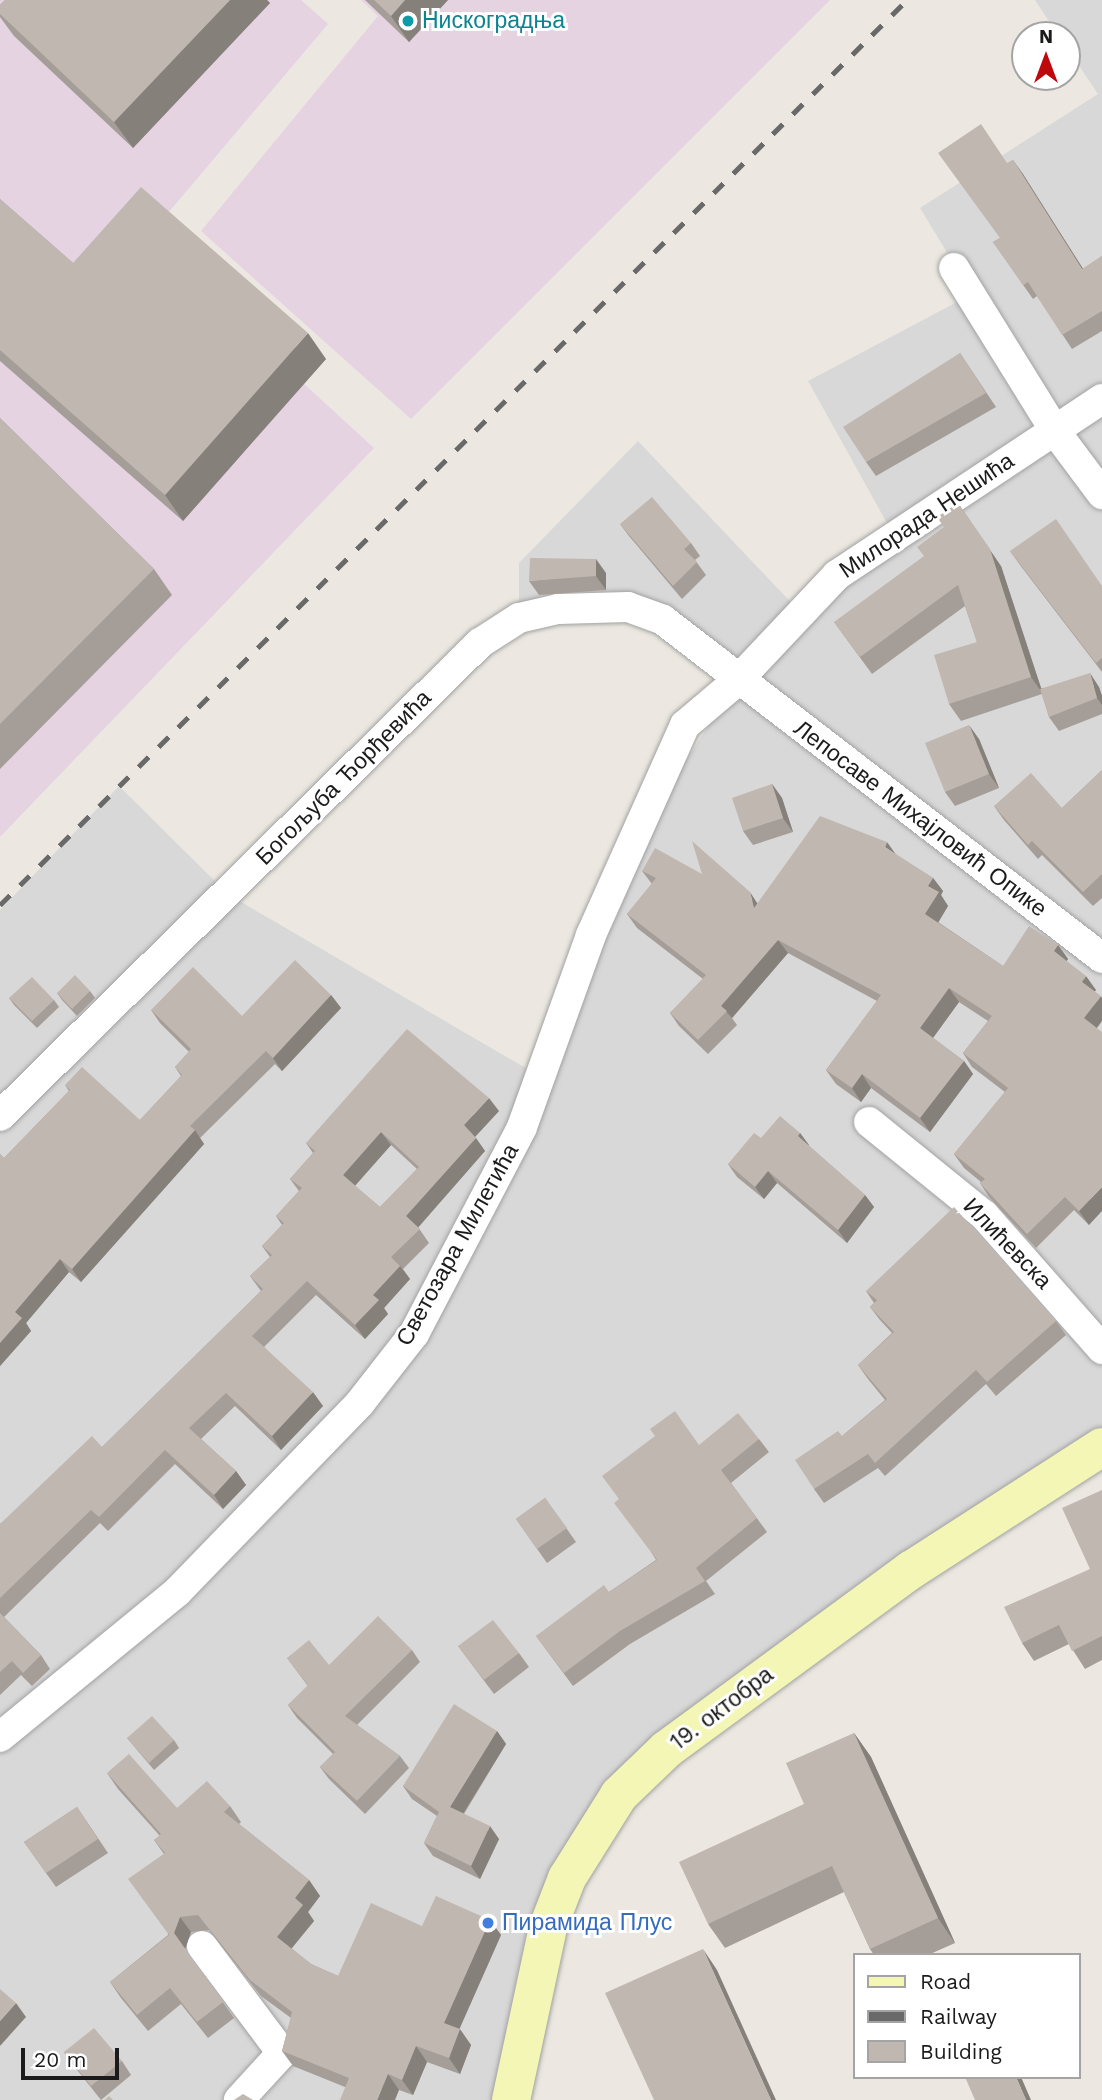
<!DOCTYPE html>
<html>
<head>
<meta charset="utf-8">
<style>
	body { margin:0 }
	#map { position:relative; width:1102px; height:2100px; overflow:hidden; background:#ece8e1; font-family:"Work Sans",sans-serif }
	div>[style] { position:absolute }
	[style*='--x'] { left:calc(var(--x)*1px); top:calc(var(--y)*1px); width:calc(var(--w)*1px); rotate:calc(var(--a)*1deg) }
	.residential>* { inset:0; background:#d9d8d8 }
	.industrial>* { inset:0; background:#e5d3e2 }
	.roads { filter:drop-shadow(0 0 2px #a2a2a2) drop-shadow(0 0 2px #a2a2a2) }
	.street>* { height:30px; margin:-15px; padding:0 15px; transform-origin:15px; border-radius:15px; background:#fff }
	.secondary>* { height:38px; margin:-19px; padding:0 19px; transform-origin:19px; border-radius:19px; background:#f4f6b5 }
	.rail>* { height:5px; margin-top:-2.5px; transform-origin:0; background:repeating-linear-gradient(90deg,#696969 0 14px,transparent 0 28px) }
	.wall>* { inset:0; background:#a59d97 }
	.shaded-wall>* { inset:0; background:#86807b }
	.building>* { inset:0; background:#c0b7b0 }
	.dots>* { width:19px; height:19px; translate:-50% -50%; box-sizing:border-box; border:4px solid #fff; border-radius:50% }
	span { translate:-50% -50%; white-space:nowrap; text-align:center; line-height:1.15; -webkit-text-stroke:6px #fff; paint-order:stroke }
	.culture-label { font-size:23px; color:#0d838f }
	.left { translate:0 -50%; text-align:left }
	.street-label { font-size:23px; color:#1b1b1b }
	.shop-label { font-size:23px; color:#366cbe }
	.legend { position:absolute; left:853px; top:1953px; width:228px; height:126px; box-sizing:border-box; background:#fff; border:2px solid #a4a4a4; margin:0; padding:9px 12px; list-style:none; font-size:21px; color:#1b1b1b }
	.legend li { display:flex; align-items:center; gap:14px; height:35px }
	.legend b { width:35px; border:2px solid #a4a4a4 }
	.north { position:absolute; left:1011px; top:21px; width:70px; height:70px; box-sizing:border-box; background:#fff; border:2px solid #a4a4a4; border-radius:50%; rotate:0deg; font-size:19px; font-weight:700; line-height:28px; text-align:center; color:#1b1b1b }
	.north::after { content:''; display:block; margin:auto; width:24px; height:32px; background:#bd080c; clip-path:polygon(50% 0,100% 100%,50% 72%,0 100%) }
	.scale { position:absolute; left:21px; top:2048px; width:98px; height:32px; box-sizing:border-box; border:4px solid #1b1b1b; border-top:0; padding-left:9px; font-size:21px; line-height:24px; white-space:nowrap; color:#1b1b1b; -webkit-text-stroke:5px #fff; paint-order:stroke }
</style>
</head>
<body>
<div id="map">
	<div class="residential">
		<div style="clip-path:polygon(1035px 0,1102px 0,1102px 1435px,619px 1795px,567px 1878px,515px 2100px,0 2100px,0 910px,119px 786px,229px 895px,541px 1077px,622px 860px,738px 680px,663px 620px,519px 618px,519px 563px,638px 441px,802px 614px,893px 534px,808px 381px,972px 294px,920px 208px,1098px 94px,1067px 48px,1067px 35px,1058px 35px)"></div>
	</div>
	<div class="industrial">
		<div style="clip-path:polygon(0 0,301px 0,328px 24px,146px 239px,374px 448px,0 837px)"></div>
		<div style="clip-path:polygon(361px 0,830px 0,411px 419px,201px 231px,378px 16px)"></div>
	</div>
	<div class="roads">
		<div class="street">
			<div style="--x:954;--y:268;--w:192;--a:58.2"></div>
			<div style="--x:1055;--y:431;--w:79;--a:53.3"></div>
			<div style="--x:0;--y:1116;--w:674;--a:-44.58"></div>
			<div style="--x:480;--y:643;--w:46;--a:-32.7"></div>
			<div style="--x:519;--y:618;--w:40;--a:-13"></div>
			<div style="--x:558;--y:609;--w:70;--a:-1.6"></div>
			<div style="--x:628;--y:607;--w:37;--a:20"></div>
			<div style="--x:663;--y:620;--w:554;--a:37.59"></div>
			<div style="--x:869;--y:1122;--w:148;--a:39"></div>
			<div style="--x:984;--y:1215;--w:179;--a:48.6"></div>
			<div style="--x:0;--y:1737;--w:229;--a:-39.3"></div>
			<div style="--x:177;--y:1592;--w:263;--a:-45.9"></div>
			<div style="--x:360;--y:1403;--w:88;--a:-52"></div>
			<div style="--x:414;--y:1334;--w:233;--a:-62.4"></div>
			<div style="--x:522;--y:1127;--w:204;--a:-70.2"></div>
			<div style="--x:591;--y:935;--w:230;--a:-65.9"></div>
			<div style="--x:685;--y:725;--w:70;--a:-40.3"></div>
			<div style="--x:738;--y:680;--w:144;--a:-46.7"></div>
			<div style="--x:837;--y:575;--w:318;--a:-33.6"></div>
			<div style="--x:202;--y:1946;--w:134;--a:53.2"></div>
			<div style="--x:282;--y:2053;--w:64;--a:132.5"></div>
		</div>
		<div class="secondary">
			<div style="--x:511;--y:2100;--w:177;--a:-77.9"></div>
			<div style="--x:548;--y:1927;--w:53;--a:-68.8"></div>
			<div style="--x:567;--y:1878;--w:98;--a:-57.9"></div>
			<div style="--x:619;--y:1795;--w:66;--a:-43.8"></div>
			<div style="--x:667;--y:1749;--w:303;--a:-36.3"></div>
			<div style="--x:911;--y:1570;--w:227;--a:-32.8"></div>
		</div>
	</div>
	<div class="rail">
		<div style="--x:0;--y:905;--w:1281;--a:-44.94"></div>
	</div>
	<div class="wall">
		<div style="clip-path:polygon(5px 0,267px 0,270px 3px,133px 148px,14px 36px,0 17px,0 5px)"></div>
		<div style="clip-path:polygon(365px 0,448px 0,409px 42px)"></div>
		<div style="clip-path:polygon(1013px 160px,1083px 269px,1102px 256px,1102px 331px,1072px 349px,1037px 296px,1033px 299px,993px 242px,1000px 238px,1008px 163px)"></div>
		<div style="clip-path:polygon(0 199px,73px 263px,326px 359px,183px 521px,0 361px)"></div>
		<div style="clip-path:polygon(960px 353px,996px 407px,876px 476px,866px 462px)"></div>
		<div style="clip-path:polygon(0 418px,154px 569px,172px 595px,0 769px)"></div>
		<div style="clip-path:polygon(620px 524px,691px 543px,700px 556px,695px 560px,706px 575px,682px 599px,629px 536px)"></div>
		<div style="clip-path:polygon(1010px 551px,1102px 586px,1102px 672px,1020px 565px)"></div>
		<div style="clip-path:polygon(1001px 566px,1041px 688px,1099px 687px,1102px 696px,1102px 714px,1059px 731px,1049px 717px,1042px 694px,961px 721px,949px 704px,977px 642px,965px 606px,872px 674px,834px 622px)"></div>
		<div style="clip-path:polygon(606px 573px,606px 590px,539px 595px,529px 581px)"></div>
		<div style="clip-path:polygon(979px 739px,999px 788px,955px 806px,945px 792px)"></div>
		<div style="clip-path:polygon(1102px 770px,1102px 898px,1093px 906px,1042px 855px,1038px 859px,1004px 820px,994px 806px,1062px 808px)"></div>
		<div style="clip-path:polygon(772px 784px,782px 798px,793px 832px,753px 845px,743px 831px)"></div>
		<div style="clip-path:polygon(895px 854px,933px 878px,943px 891px,941px 895px,948px 906px,938px 922px,1003px 966px,1058px 945px,1068px 959px,1066px 961px,1096px 990px,1094px 991px,1097px 1028px,1089px 1225px,1074px 1210px,1036px 1248px,989px 1197px,980px 1183px,981px 1182px,964px 1168px,954px 1154px,1005px 1092px,972px 1067px,963px 1053px,988px 1021px,959px 1002px,933px 1038px,964px 1061px,973px 1074px,930px 1132px,871px 1088px,861px 1102px,836px 1084px,826px 1070px,877px 1001px,788px 953px,732px 1018px,737px 1025px,708px 1054px,679px 1026px,670px 1013px,703px 979px,637px 928px,627px 914px,652px 884px,642px 871px,702px 874px,757px 903px)"></div>
		<div style="clip-path:polygon(90px 991px,95px 998px,77px 1016px,62px 1000px,57px 993px)"></div>
		<div style="clip-path:polygon(331px 995px,341px 1008px,282px 1071px,275px 1064px,200px 1138px,204px 1144px,81px 1282px,69px 1272px,26px 1323px,31px 1331px,0 1366px,0 1154px,4px 1158px,69px 1091px,65px 1085px,140px 1120px,181px 1076px,175px 1067px,189px 1052px,160px 1023px,151px 1010px,242px 1016px)"></div>
		<div style="clip-path:polygon(9px 998px,54px 1000px,59px 1007px,37px 1028px,14px 1005px)"></div>
		<div style="clip-path:polygon(evenodd,499px 1111px,475px 1137px,485px 1151px,418px 1227px,429px 1243px,403px 1269px,410px 1279px,384px 1308px,388px 1314px,365px 1339px,316px 1295px,264px 1347px,323px 1406px,281px 1450px,235px 1406px,201px 1439px,236px 1471px,246px 1485px,223px 1509px,175px 1464px,108px 1531px,100px 1523px,4px 1617px,41px 1655px,50px 1669px,32px 1686px,21px 1675px,0 1695px,0 1524px,102px 1447px,261px 1291px,250px 1276px,270px 1257px,262px 1246px,282px 1225px,276px 1216px,299px 1191px,290px 1179px,313px 1153px,306px 1143px,499px 1111px,391px 1145px,417px 1169px,380px 1207px,355px 1186px,391px 1145px)"></div>
		<div style="clip-path:polygon(800px 1133px,809px 1146px,865px 1195px,874px 1207px,847px 1243px,777px 1183px,764px 1199px,737px 1177px,728px 1164px,761px 1138px)"></div>
		<div style="clip-path:polygon(866px 1291px,1056px 1321px,1066px 1335px,996px 1396px,986px 1384px,885px 1476px,878px 1468px,824px 1503px,814px 1489px,842px 1436px,885px 1400px,868px 1379px,858px 1365px,892px 1333px,880px 1320px,870px 1307px,874px 1303px)"></div>
		<div style="clip-path:polygon(759px 1439px,769px 1452px,731px 1483px,767px 1532px,706px 1581px,715px 1594px,630px 1644px,573px 1686px,536px 1636px,609px 1592px,656px 1560px,619px 1499px,699px 1445px)"></div>
		<div style="clip-path:polygon(1102px 1490px,1102px 1660px,1085px 1669px,1069px 1644px,1034px 1661px,1022px 1643px,1090px 1569px)"></div>
		<div style="clip-path:polygon(545px 1498px,576px 1542px,547px 1563px,516px 1519px)"></div>
		<div style="clip-path:polygon(458px 1646px,519px 1653px,529px 1667px,494px 1694px)"></div>
		<div style="clip-path:polygon(412px 1650px,420px 1662px,357px 1725px,400px 1756px,409px 1768px,365px 1814px,329px 1779px,320px 1767px,333px 1754px,297px 1718px,288px 1705px,308px 1686px,287px 1658px,329px 1665px)"></div>
		<div style="clip-path:polygon(497px 1731px,506px 1744px,464px 1814px,499px 1839px,480px 1879px,433px 1856px,424px 1843px,437px 1816px,412px 1799px,403px 1786px)"></div>
		<div style="clip-path:polygon(854px 1733px,871px 1757px,955px 1943px,928px 1955px,874px 1955px,870px 1949px,844px 1892px,725px 1948px,708px 1924px,804px 1804px)"></div>
		<div style="clip-path:polygon(127px 1738px,174px 1740px,179px 1748px,154px 1770px)"></div>
		<div style="clip-path:polygon(107px 1773px,177px 1808px,230px 1806px,241px 1822px,239px 1824px,309px 1880px,320px 1896px,308px 1912px,314px 1921px,291px 1948px,311px 1964px,338px 1976px,422px 1926px,490px 1920px,501px 1935px,459px 2029px,471px 2045px,460px 2074px,427px 2062px,413px 2095px,399px 2090px,345px 2087px,293px 2066px,282px 2051px,291px 2018px,261px 1996px,209px 1930px,191px 1932px,185px 1949px,234px 2018px,208px 2038px,181px 2004px,148px 2031px,121px 1998px,110px 1982px,168px 1935px,164px 1854px,154px 1840px,160px 1836px,118px 1789px)"></div>
		<div style="clip-path:polygon(77px 1807px,108px 1853px,56px 1887px,24px 1842px)"></div>
		<div style="clip-path:polygon(64px 2052px,122px 2061px,131px 2075px,101px 2100px,74px 2066px)"></div>
	</div>
	<div class="shaded-wall">
		<div style="clip-path:polygon(230px 0,267px 0,270px 3px,133px 148px,114px 122px)"></div>
		<div style="clip-path:polygon(405px 0,448px 0,409px 42px,391px 16px)"></div>
		<div style="clip-path:polygon(1013px 160px,1023px 174px,1092px 283px,1082px 269px)"></div>
		<div style="clip-path:polygon(308px 333px,326px 359px,183px 521px,165px 495px)"></div>
		<div style="clip-path:polygon(958px 503px,1001px 566px,1043px 694px,1031px 677px)"></div>
		<div style="clip-path:polygon(596px 559px,606px 573px,606px 590px,596px 576px)"></div>
		<div style="clip-path:polygon(1090px 673px,1099px 687px,1102px 696px,1102px 705px,1097px 698px)"></div>
		<div style="clip-path:polygon(969px 725px,979px 739px,999px 788px,989px 774px)"></div>
		<div style="clip-path:polygon(772px 784px,782px 798px,793px 832px,783px 818px)"></div>
		<div style="clip-path:polygon(887px 842px,897px 856px,885px 847px)"></div>
		<div style="clip-path:polygon(933px 878px,943px 891px,941px 895px,948px 906px,935px 928px,925px 914px,928px 886px)"></div>
		<div style="clip-path:polygon(750px 892px,759px 906px,754px 908px)"></div>
		<div style="clip-path:polygon(778px 940px,788px 953px,732px 1018px,721px 1006px)"></div>
		<div style="clip-path:polygon(1058px 945px,1068px 959px,1064px 965px,1054px 951px)"></div>
		<div style="clip-path:polygon(1086px 976px,1096px 990px,1091px 996px,1082px 982px)"></div>
		<div style="clip-path:polygon(949px 988px,959px 1002px,930px 1042px,920px 1028px)"></div>
		<div style="clip-path:polygon(331px 995px,341px 1008px,282px 1071px,273px 1058px)"></div>
		<div style="clip-path:polygon(1101px 996px,1102px 998px,1102px 1021px,1094px 1032px,1084px 1018px)"></div>
		<div style="clip-path:polygon(964px 1061px,973px 1074px,930px 1132px,920px 1118px)"></div>
		<div style="clip-path:polygon(862px 1074px,871px 1088px,861px 1102px,852px 1088px)"></div>
		<div style="clip-path:polygon(489px 1098px,499px 1111px,473px 1139px,464px 1125px)"></div>
		<div style="clip-path:polygon(195px 1130px,204px 1144px,81px 1282px,72px 1269px)"></div>
		<div style="clip-path:polygon(381px 1132px,391px 1145px,352px 1189px,343px 1175px)"></div>
		<div style="clip-path:polygon(800px 1133px,809px 1145px,806px 1149px,798px 1136px)"></div>
		<div style="clip-path:polygon(476px 1138px,485px 1151px,416px 1230px,406px 1216px)"></div>
		<div style="clip-path:polygon(768px 1171px,777px 1183px,764px 1199px,755px 1187px)"></div>
		<div style="clip-path:polygon(1102px 1187px,1102px 1211px,1089px 1225px,1079px 1211px)"></div>
		<div style="clip-path:polygon(865px 1195px,874px 1207px,847px 1243px,838px 1230px)"></div>
		<div style="clip-path:polygon(60px 1259px,69px 1272px,26px 1323px,31px 1331px,0 1366px,0 1343px,15px 1312px)"></div>
		<div style="clip-path:polygon(400px 1266px,410px 1279px,384px 1308px,388px 1314px,365px 1339px,355px 1325px,373px 1295px)"></div>
		<div style="clip-path:polygon(313px 1392px,323px 1406px,281px 1450px,272px 1436px)"></div>
		<div style="clip-path:polygon(236px 1471px,246px 1485px,223px 1509px,214px 1495px)"></div>
		<div style="clip-path:polygon(497px 1731px,506px 1744px,459px 1820px,450px 1807px)"></div>
		<div style="clip-path:polygon(854px 1733px,871px 1757px,955px 1943px,938px 1918px)"></div>
		<div style="clip-path:polygon(490px 1826px,499px 1839px,480px 1879px,471px 1866px)"></div>
		<div style="clip-path:polygon(309px 1880px,320px 1896px,308px 1912px,314px 1921px,288px 1953px,277px 1937px,295px 1898px)"></div>
		<div style="clip-path:polygon(180px 1917px,191px 1932px,185px 1949px,174px 1933px)"></div>
		<div style="clip-path:polygon(490px 1920px,501px 1935px,455px 2039px,444px 2023px)"></div>
		<div style="clip-path:polygon(703px 1949px,717px 1970px,776px 2100px,771px 2100px)"></div>
		<div style="clip-path:polygon(16px 2003px,26px 2017px,0 2046px,0 2021px)"></div>
		<div style="clip-path:polygon(460px 2029px,471px 2045px,460px 2074px,449px 2058px)"></div>
		<div style="clip-path:polygon(416px 2046px,427px 2062px,413px 2095px,402px 2080px)"></div>
		<div style="clip-path:polygon(388px 2074px,399px 2090px,395px 2100px,377px 2100px)"></div>
		<div style="clip-path:polygon(1016px 2077px,1021px 2077px,1031px 2100px,1026px 2100px)"></div>
	</div>
	<div class="building">
		<div style="clip-path:polygon(5px 0,230px 0,114px 122px,0 14px,0 5px)"></div>
		<div style="clip-path:polygon(374px 0,405px 0,391px 16px)"></div>
		<div style="clip-path:polygon(981px 124px,1007px 163px,1013px 160px,1082px 269px,1102px 256px,1102px 311px,1062px 335px,1028px 282px,1023px 285px,993px 242px,1000px 238px,938px 153px)"></div>
		<div style="clip-path:polygon(141px 187px,308px 333px,165px 495px,0 350px,0 199px,73px 263px)"></div>
		<div style="clip-path:polygon(960px 353px,986px 393px,866px 462px,843px 427px)"></div>
		<div style="clip-path:polygon(0 418px,154px 569px,0 724px)"></div>
		<div style="clip-path:polygon(652px 497px,691px 543px,684px 549px,697px 562px,673px 586px,620px 524px)"></div>
		<div style="clip-path:polygon(958px 503px,990px 549px,1031px 677px,949px 704px,934px 655px,977px 642px,958px 585px,860px 657px,834px 622px,924px 556px,917px 547px,944px 527px,937px 517px)"></div>
		<div style="clip-path:polygon(1056px 519px,1102px 586px,1102px 658px,1096px 663px,1010px 551px)"></div>
		<div style="clip-path:polygon(530px 558px,596px 559px,596px 576px,529px 581px)"></div>
		<div style="clip-path:polygon(1090px 673px,1097px 698px,1049px 717px,1040px 689px)"></div>
		<div style="clip-path:polygon(969px 725px,989px 774px,945px 792px,925px 743px)"></div>
		<div style="clip-path:polygon(1102px 770px,1102px 874px,1083px 892px,1032px 841px,1028px 845px,994px 806px,1031px 773px,1062px 808px)"></div>
		<div style="clip-path:polygon(772px 784px,783px 818px,743px 831px,732px 798px)"></div>
		<div style="clip-path:polygon(820px 816px,887px 842px,885px 847px,933px 878px,928px 886px,939px 892px,925px 914px,1003px 966px,1029px 926px,1058px 945px,1054px 951px,1086px 976px,1082px 982px,1101px 996px,1084px 1018px,1102px 1032px,1102px 1187px,1079px 1211px,1065px 1197px,1027px 1234px,980px 1183px,985px 1179px,954px 1154px,1008px 1088px,963px 1053px,992px 1016px,949px 988px,920px 1028px,964px 1061px,920px 1118px,862px 1074px,852px 1088px,826px 1070px,881px 995px,778px 940px,721px 1006px,727px 1011px,698px 1040px,670px 1013px,706px 975px,627px 914px,656px 878px,642px 871px,655px 848px,702px 874px,692px 841px,750px 892px,754px 908px)"></div>
		<div style="clip-path:polygon(295px 960px,331px 995px,273px 1058px,266px 1051px,190px 1126px,195px 1130px,72px 1269px,60px 1259px,15px 1312px,22px 1318px,0 1343px,0 1154px,4px 1158px,70px 1090px,65px 1085px,82px 1067px,140px 1120px,182px 1075px,175px 1067px,191px 1049px,151px 1010px,193px 967px,242px 1016px)"></div>
		<div style="clip-path:polygon(75px 975px,90px 991px,72px 1009px,57px 993px)"></div>
		<div style="clip-path:polygon(32px 977px,54px 1000px,32px 1021px,9px 998px)"></div>
		<div style="clip-path:polygon(evenodd,407px 1029px,489px 1098px,464px 1125px,476px 1138px,406px 1216px,420px 1229px,391px 1257px,400px 1266px,373px 1295px,379px 1300px,355px 1325px,307px 1281px,252px 1336px,313px 1392px,272px 1436px,226px 1393px,189px 1428px,236px 1471px,214px 1495px,165px 1450px,99px 1517px,91px 1510px,0 1598px,0 1524px,92px 1436px,102px 1447px,263px 1289px,250px 1276px,272px 1255px,262px 1246px,284px 1223px,276px 1216px,302px 1188px,290px 1179px,315px 1151px,306px 1143px,407px 1029px,381px 1132px,419px 1167px,380px 1207px,343px 1175px,381px 1132px)"></div>
		<div style="clip-path:polygon(780px 1116px,800px 1133px,798px 1136px,865px 1195px,838px 1230px,768px 1171px,755px 1187px,728px 1164px,754px 1133px,761px 1138px)"></div>
		<div style="clip-path:polygon(954px 1207px,1056px 1321px,987px 1382px,976px 1370px,875px 1463px,868px 1454px,814px 1489px,795px 1460px,838px 1431px,842px 1436px,887px 1399px,858px 1365px,894px 1332px,870px 1307px,877px 1300px,866px 1291px)"></div>
		<div style="clip-path:polygon(675px 1411px,699px 1445px,738px 1413px,759px 1439px,721px 1470px,757px 1518px,696px 1568px,705px 1581px,620px 1631px,564px 1673px,536px 1636px,604px 1585px,609px 1592px,657px 1560px,614px 1503px,619px 1499px,602px 1476px,655px 1436px,650px 1429px)"></div>
		<div style="clip-path:polygon(1102px 1490px,1102px 1636px,1072px 1651px,1059px 1625px,1022px 1643px,1004px 1607px,1090px 1569px,1062px 1508px)"></div>
		<div style="clip-path:polygon(545px 1498px,567px 1528px,537px 1549px,516px 1519px)"></div>
		<div style="clip-path:polygon(0 1613px,41px 1655px,23px 1673px,12px 1661px,0 1672px)"></div>
		<div style="clip-path:polygon(378px 1616px,412px 1650px,345px 1716px,400px 1756px,357px 1801px,320px 1767px,335px 1752px,288px 1705px,308px 1685px,287px 1658px,309px 1640px,329px 1665px)"></div>
		<div style="clip-path:polygon(493px 1620px,519px 1653px,484px 1680px,458px 1646px)"></div>
		<div style="clip-path:polygon(454px 1704px,497px 1731px,450px 1807px,490px 1826px,471px 1866px,424px 1843px,439px 1812px,403px 1786px)"></div>
		<div style="clip-path:polygon(152px 1716px,174px 1740px,149px 1763px,127px 1738px)"></div>
		<div style="clip-path:polygon(854px 1733px,938px 1918px,870px 1949px,832px 1866px,708px 1924px,679px 1862px,804px 1804px,786px 1763px)"></div>
		<div style="clip-path:polygon(129px 1754px,177px 1808px,207px 1781px,230px 1806px,224px 1812px,309px 1880px,295px 1898px,303px 1905px,277px 1937px,311px 1964px,338px 1976px,371px 1903px,422px 1926px,436px 1896px,490px 1920px,444px 2023px,460px 2029px,449px 2058px,416px 2046px,402px 2080px,388px 2074px,377px 2100px,340px 2100px,349px 2078px,282px 2051px,292px 2012px,250px 1980px,198px 1915px,180px 1917px,174px 1933px,223px 2002px,197px 2022px,170px 1988px,137px 2015px,110px 1982px,169px 1935px,128px 1879px,165px 1853px,154px 1840px,161px 1834px,107px 1773px)"></div>
		<div style="clip-path:polygon(77px 1807px,98px 1839px,46px 1873px,24px 1842px)"></div>
		<div style="clip-path:polygon(703px 1949px,771px 2100px,654px 2100px,605px 1993px)"></div>
		<div style="clip-path:polygon(0 1989px,16px 2003px,0 2021px)"></div>
		<div style="clip-path:polygon(94px 2028px,122px 2061px,91px 2086px,64px 2052px)"></div>
		<div style="clip-path:polygon(965px 2077px,1016px 2077px,1026px 2100px,975px 2100px)"></div>
		<div style="clip-path:polygon(243px 2094px,253px 2100px,234px 2100px)"></div>
		<div style="clip-path:polygon(109px 2096px,113px 2100px,105px 2100px)"></div>
	</div>
	<div class="dots">
		<div style="left:408px;top:21px;background:#0f9aa8"></div>
		<div style="left:488px;top:1923px;background:#3f7fe0"></div>
	</div>
	<div class="culture-label">
		<span class="left" style="left:422px;top:21px">Нискоградња</span>
	</div>
	<div class="street-label">
		<span style="left:927px;top:516px;rotate:-34deg">Милорада Нешића</span>
		<span style="left:344px;top:778px;rotate:-45deg">Богољуба Ђорђевића</span>
		<span style="left:920px;top:819px;rotate:37deg">Лепосаве Михајловић Опике</span>
		<span style="left:1007px;top:1244px;rotate:46deg">Илићевска</span>
		<span style="left:458px;top:1245px;rotate:-61deg">Светозара Милетића</span>
		<span style="left:722px;top:1709px;rotate:-37deg">19. октобра</span>
	</div>
	<div class="shop-label">
		<span class="left" style="left:502px;top:1923px">Пирамида Плус</span>
	</div>
	<ul class="legend">
	<li><b style="height:9px;background:#f4f6b5"></b>Road</li>
	<li><b style="height:9px;background:#696969"></b>Railway</li>
	<li><b style="height:19px;background:#c0b7b0"></b>Building</li>
	</ul>
	<div class="north">N</div>
	<div class="scale">20 m</div>
</div>
</body>
</html>
